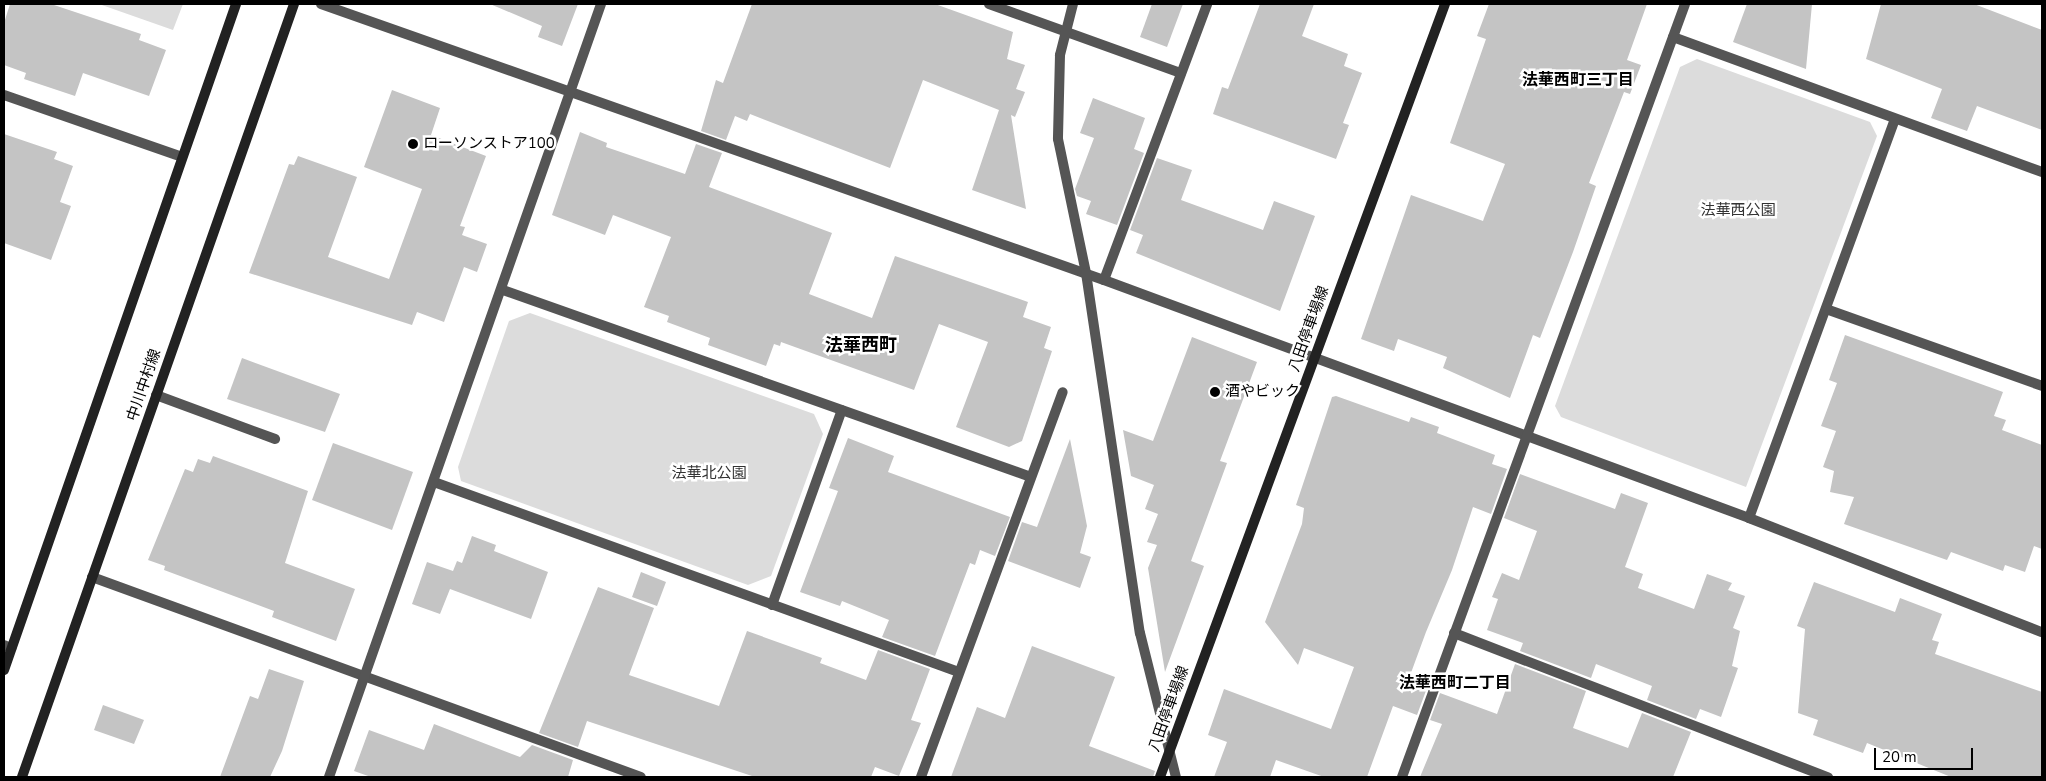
<!DOCTYPE html>
<html>
<head>
<meta charset="utf-8">
<style>
	body { margin:0 }
	#map { position:relative; width:2046px; height:781px; overflow:hidden; background:#fff; font-family:"Nunito Sans","Noto Sans JP",sans-serif }
	div>[style] { position:absolute }
	[style*='--x'] { left:calc(var(--x)*1px); top:calc(var(--y)*1px); width:calc(var(--w)*1px); rotate:calc(var(--a)*1deg) }
	.green>* { inset:0; background:#dcdcdc }
	.building>* { inset:0; background:#c4c4c4 }
	.lane>* { height:10px; margin:-5px; padding:0 5px; transform-origin:5px; border-radius:5px; background:#555 }
	.street>* { height:10px; margin:-5px; padding:0 5px; transform-origin:5px; border-radius:5px; background:#555 }
	.secondary>* { height:10px; margin:-5px; padding:0 5px; transform-origin:5px; border-radius:5px; background:#222 }
	.dots>* { width:14px; height:14px; translate:-50% -50%; box-sizing:border-box; border:2px solid #fff; border-radius:50% }
	span { translate:-50% -50%; white-space:nowrap; text-align:center; line-height:1.15; -webkit-text-stroke:5px #fff; paint-order:stroke }
	.poi-label { font-size:15px; color:#000 }
	.left { translate:0 -50%; text-align:left }
	.park-label { font-size:15px; color:#333 }
	.street-label { font-size:15px; color:#000 }
	.neighbourhood-label { font-size:16px; color:#000; font-weight:700 }
	.quarter-label { font-size:18px; color:#000; font-weight:700 }
	.frame { position:absolute; inset:0; border:5px solid #000; pointer-events:none }
	.scale { position:absolute; left:1874px; top:748px; width:99px; height:22px; box-sizing:border-box; border:2px solid #000; border-top:0; padding-left:6px; font-size:15px; line-height:18px; white-space:nowrap; color:#000; -webkit-text-stroke:4px #fff; paint-order:stroke }
</style>
</head>
<body>
<div id="map">
	<div class="green">
		<div style="clip-path:polygon(99px 4px,183px 4px,173px 30px)"></div>
		<div style="clip-path:polygon(1697px 59px,1870px 122px,1877px 136px,1746px 487px,1561px 417px,1555px 406px,1680px 67px)"></div>
		<div style="clip-path:polygon(530px 313px,814px 414px,823px 434px,771px 576px,748px 585px,461px 481px,458px 467px,509px 321px)"></div>
	</div>
	<div class="building">
		<div style="clip-path:polygon(10px 4px,51px 4px,141px 34px,139px 40px,166px 50px,149px 96px,83px 73px,75px 96px,24px 79px,26px 73px,4px 65px,4px 23px)"></div>
		<div style="clip-path:polygon(490px 4px,578px 4px,562px 46px,538px 37px,542px 26px)"></div>
		<div style="clip-path:polygon(752px 4px,935px 4px,1013px 32px,1007px 59px,1025px 65px,1016px 89px,1025px 92px,1015px 117px,1011px 115px,1026px 209px,972px 190px,999px 110px,923px 80px,890px 168px,750px 114px,747px 121px,735px 116px,726px 140px,701px 131px,716px 80px,723px 83px)"></div>
		<div style="clip-path:polygon(1152px 4px,1183px 4px,1167px 47px,1140px 37px)"></div>
		<div style="clip-path:polygon(1260px 4px,1314px 4px,1302px 36px,1348px 54px,1344px 66px,1362px 73px,1343px 123px,1349px 125px,1336px 159px,1213px 114px,1222px 87px,1228px 89px)"></div>
		<div style="clip-path:polygon(1489px 4px,1647px 4px,1627px 60px,1641px 65px,1630px 94px,1624px 92px,1589px 183px,1596px 186px,1573px 252px,1540px 338px,1533px 335px,1510px 398px,1443px 368px,1447px 357px,1398px 339px,1394px 351px,1361px 339px,1411px 195px,1483px 221px,1484px 218px,1505px 164px,1450px 143px,1486px 39px,1477px 36px)"></div>
		<div style="clip-path:polygon(1747px 4px,1812px 4px,1806px 69px,1733px 42px)"></div>
		<div style="clip-path:polygon(1881px 4px,1974px 4px,2042px 30px,2042px 130px,1977px 106px,1967px 131px,1931px 118px,1942px 89px,1866px 59px)"></div>
		<div style="clip-path:polygon(392px 90px,440px 108px,431px 135px,486px 156px,460px 226px,465px 227px,462px 235px,487px 244px,477px 272px,464px 267px,444px 322px,417px 312px,412px 325px,249px 273px,289px 164px,294px 165px,298px 156px,357px 177px,328px 257px,389px 279px,422px 189px,364px 167px)"></div>
		<div style="clip-path:polygon(1093px 98px,1145px 118px,1134px 149px,1144px 153px,1117px 225px,1086px 214px,1091px 201px,1077px 196px,1075px 189px,1094px 138px,1080px 133px)"></div>
		<div style="clip-path:polygon(580px 132px,607px 143px,606px 147px,685px 174px,696px 144px,722px 153px,709px 187px,832px 233px,809px 294px,822px 299px,872px 318px,895px 256px,1028px 302px,1023px 317px,1051px 327px,1044px 348px,1052px 351px,1022px 441px,1009px 447px,956px 427px,988px 342px,939px 324px,914px 390px,781px 342px,780px 346px,774px 344px,766px 366px,708px 345px,710px 338px,667px 322px,669px 316px,644px 307px,671px 237px,613px 215px,605px 235px,552px 215px)"></div>
		<div style="clip-path:polygon(4px 134px,57px 152px,54px 159px,73px 166px,60px 202px,71px 206px,51px 260px,4px 243px)"></div>
		<div style="clip-path:polygon(1157px 158px,1192px 170px,1181px 200px,1263px 230px,1274px 201px,1315px 216px,1280px 311px,1136px 253px,1143px 235px,1130px 230px)"></div>
		<div style="clip-path:polygon(1845px 335px,2003px 392px,1994px 416px,2006px 420px,2002px 430px,2042px 445px,2042px 549px,2034px 546px,2025px 572px,2005px 565px,2003px 571px,1951px 552px,1947px 560px,1844px 524px,1854px 497px,1830px 492px,1834px 471px,1823px 467px,1836px 431px,1821px 426px,1837px 383px,1829px 380px)"></div>
		<div style="clip-path:polygon(1192px 337px,1257px 362px,1220px 461px,1227px 463px,1191px 561px,1204px 566px,1165px 672px,1148px 568px,1157px 545px,1147px 542px,1158px 514px,1145px 509px,1154px 485px,1131px 476px,1123px 430px,1153px 441px)"></div>
		<div style="clip-path:polygon(242px 358px,340px 394px,325px 432px,227px 399px)"></div>
		<div style="clip-path:polygon(1336px 396px,1409px 422px,1411px 417px,1439px 427px,1437px 433px,1495px 455px,1492px 464px,1507px 469px,1491px 514px,1473px 507px,1452px 570px,1426px 632px,1408px 681px,1427px 688px,1417px 715px,1393px 706px,1367px 777px,1324px 777px,1276px 760px,1270px 777px,1214px 777px,1227px 742px,1208px 735px,1224px 689px,1331px 729px,1354px 667px,1304px 648px,1298px 665px,1265px 622px,1302px 524px,1304px 508px,1296px 505px,1332px 397px)"></div>
		<div style="clip-path:polygon(848px 438px,894px 456px,888px 472px,1010px 517px,995px 556px,980px 550px,975px 565px,970px 563px,935px 656px,882px 637px,889px 620px,842px 601px,840px 606px,800px 592px,838px 491px,829px 488px)"></div>
		<div style="clip-path:polygon(1070px 439px,1087px 526px,1080px 553px,1091px 557px,1080px 588px,1008px 561px,1022px 522px,1037px 527px)"></div>
		<div style="clip-path:polygon(333px 443px,413px 472px,392px 530px,312px 500px)"></div>
		<div style="clip-path:polygon(213px 456px,308px 491px,285px 563px,355px 589px,336px 641px,272px 617px,274px 611px,164px 570px,165px 566px,148px 560px,185px 469px,193px 472px,198px 459px,210px 463px)"></div>
		<div style="clip-path:polygon(1520px 474px,1615px 509px,1621px 493px,1648px 503px,1625px 567px,1643px 574px,1638px 588px,1694px 609px,1707px 574px,1732px 583px,1728px 590px,1745px 596px,1733px 628px,1740px 631px,1732px 666px,1738px 668px,1721px 717px,1700px 709px,1696px 719px,1647px 700px,1652px 686px,1596px 664px,1591px 678px,1520px 651px,1523px 643px,1487px 630px,1498px 599px,1492px 597px,1502px 573px,1519px 580px,1537px 531px,1504px 518px)"></div>
		<div style="clip-path:polygon(472px 536px,496px 545px,494px 551px,548px 572px,531px 619px,450px 589px,440px 614px,412px 604px,427px 562px,453px 571px,457px 561px,462px 563px)"></div>
		<div style="clip-path:polygon(641px 572px,666px 582px,657px 606px,632px 597px)"></div>
		<div style="clip-path:polygon(1814px 582px,1895px 612px,1900px 598px,1942px 614px,1932px 640px,1939px 642px,1935px 654px,2042px 692px,2042px 777px,1951px 777px,1867px 743px,1863px 753px,1813px 735px,1818px 720px,1798px 713px,1805px 629px,1797px 626px)"></div>
		<div style="clip-path:polygon(598px 587px,654px 608px,629px 675px,719px 706px,747px 631px,822px 658px,820px 663px,866px 680px,878px 650px,930px 669px,911px 720px,921px 723px,899px 776px,875px 767px,871px 777px,755px 777px,587px 721px,578px 747px,539px 733px)"></div>
		<div style="clip-path:polygon(1032px 646px,1115px 677px,1089px 746px,1155px 771px,1153px 777px,951px 777px,977px 707px,1005px 718px)"></div>
		<div style="clip-path:polygon(1515px 664px,1586px 691px,1573px 728px,1628px 748px,1642px 713px,1691px 732px,1673px 777px,1420px 777px,1442px 724px,1430px 720px,1440px 693px,1497px 714px)"></div>
		<div style="clip-path:polygon(269px 669px,304px 681px,282px 751px,270px 777px,220px 777px,250px 696px,258px 699px)"></div>
		<div style="clip-path:polygon(103px 705px,144px 720px,134px 744px,94px 730px)"></div>
		<div style="clip-path:polygon(434px 724px,520px 757px,532px 745px,573px 760px,568px 777px,371px 777px,354px 771px,369px 730px,424px 750px)"></div>
	</div>
	<div class="lane">
		<div style="--x:156;--y:395;--w:127;--a:20.3"></div>
	</div>
	<div class="street">
		<div style="--x:321;--y:4;--w:830;--a:19.42"></div>
		<div style="--x:1104;--y:280;--w:688;--a:20.25"></div>
		<div style="--x:1749;--y:518;--w:314;--a:21.3"></div>
		<div style="--x:989;--y:4;--w:204;--a:19.8"></div>
		<div style="--x:1073;--y:4;--w:53;--a:104.3"></div>
		<div style="--x:1060;--y:55;--w:84;--a:91.4"></div>
		<div style="--x:1058;--y:139;--w:137;--a:78.2"></div>
		<div style="--x:1086;--y:273;--w:364;--a:81.5"></div>
		<div style="--x:1140;--y:633;--w:148;--a:76"></div>
		<div style="--x:1673;--y:37;--w:393;--a:20.1"></div>
		<div style="--x:4;--y:95;--w:188;--a:19.2"></div>
		<div style="--x:1104;--y:280;--w:295;--a:-69.5"></div>
		<div style="--x:503;--y:290;--w:560;--a:19.5"></div>
		<div style="--x:1826;--y:309;--w:229;--a:19.6"></div>
		<div style="--x:434;--y:482;--w:558;--a:19.9"></div>
		<div style="--x:1749;--y:518;--w:424;--a:-69.9"></div>
		<div style="--x:92;--y:577;--w:584;--a:20.02"></div>
		<div style="--x:772;--y:605;--w:207;--a:-70.3"></div>
		<div style="--x:1454;--y:633;--w:401;--a:21.1"></div>
		<div style="--x:4;--y:645;--w:8;--a:23"></div>
		<div style="--x:329;--y:777;--w:819;--a:-70.61"></div>
		<div style="--x:921;--y:777;--w:410;--a:-69.8"></div>
		<div style="--x:1402;--y:777;--w:823;--a:-69.89"></div>
	</div>
	<div class="secondary">
		<div style="--x:4;--y:670;--w:705;--a:-70.79"></div>
		<div style="--x:22;--y:777;--w:819;--a:-70.61"></div>
		<div style="--x:1160;--y:777;--w:824;--a:-69.76"></div>
	</div>
	<div class="dots">
		<div style="left:413px;top:144px;background:#000"></div>
		<div style="left:1215px;top:392px;background:#000"></div>
	</div>
	<div class="poi-label">
		<span class="left" style="left:423px;top:144px">ローソンストア100</span>
		<span class="left" style="left:1225px;top:392px">酒やビック</span>
	</div>
	<div class="park-label">
		<span style="left:1738px;top:211px">法華西公園</span>
		<span style="left:709px;top:474px">法華北公園</span>
	</div>
	<div class="street-label">
		<span style="left:1309px;top:329px;rotate:-70deg">八田停車場線</span>
		<span style="left:144px;top:385px;rotate:-71deg">中川中村線</span>
		<span style="left:1169px;top:709px;rotate:-70deg">八田停車場線</span>
	</div>
	<div class="neighbourhood-label">
		<span style="left:1578px;top:80px">法華西町三丁目</span>
		<span style="left:1455px;top:683px">法華西町二丁目</span>
	</div>
	<div class="quarter-label">
		<span style="left:861px;top:345px">法華西町</span>
	</div>
	<div class="frame"></div>
	<div class="scale">20 m</div>
</div>
</body>
</html>
